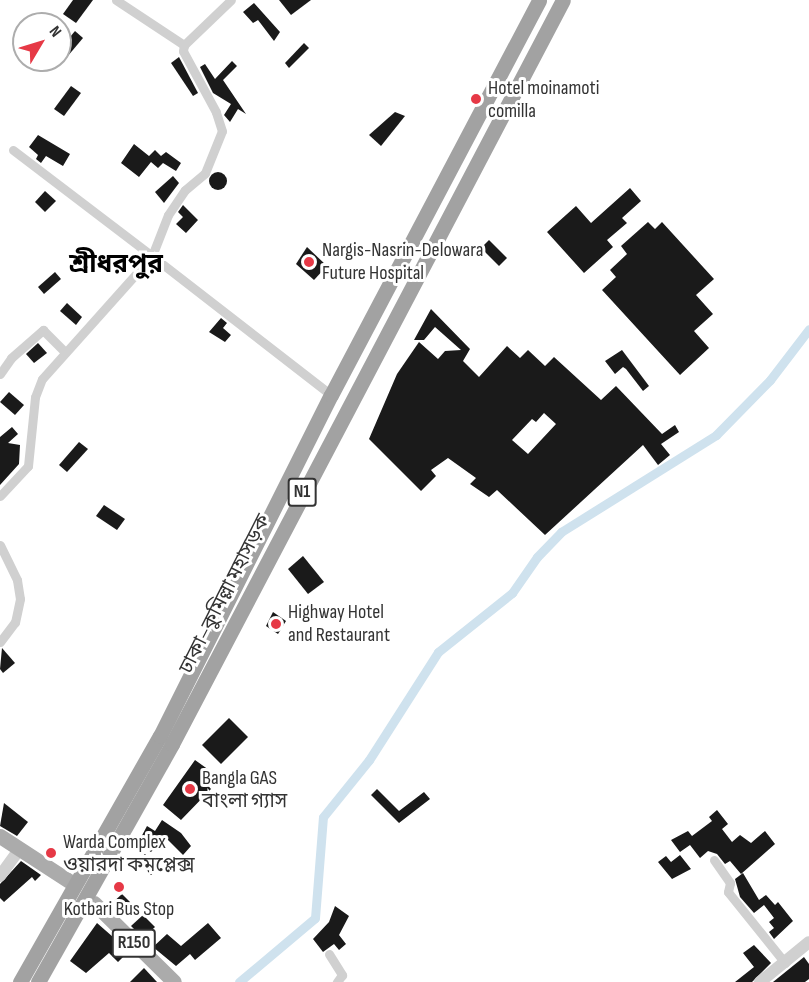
<!DOCTYPE html>
<html>
<head>
<meta charset="utf-8">
<style>
	body { margin:0 }
	#map { position:relative; width:809px; height:982px; overflow:hidden; background:#fff; font-family:"Sofia Sans Condensed","Noto Sans Bengali",sans-serif }
	div>[style] { position:absolute }
	[style*='--x'] { left:calc(var(--x)*1px); top:calc(var(--y)*1px); width:calc(var(--w)*1px); rotate:calc(var(--a)*1deg) }
	.canal>* { height:9px; margin:-4.5px; padding:0 4.5px; transform-origin:4.5px; border-radius:4.5px; background:#cfe2ee }
	.building>* { inset:0; background:#1a1a1a }
	.round { border-radius:50% }
	.minor>* { height:9px; margin:-4.5px; padding:0 4.5px; transform-origin:4.5px; border-radius:4.5px; background:#d0d0d0 }
	.tertiary>* { height:12px; margin:-6px; padding:0 6px; transform-origin:6px; border-radius:6px; background:#d0d0d0 }
	.primary>* { height:15px; margin:-7.5px; padding:0 7.5px; transform-origin:7.5px; border-radius:7.5px; background:#ababab }
	.trunk>* { height:15px; margin:-7.5px; padding:0 7.5px; transform-origin:7.5px; border-radius:7.5px; background:#a2a2a2 }
	.dots>* { width:16px; height:16px; translate:-50% -50%; box-sizing:border-box; border:3px solid #fff; border-radius:50% }
	span { translate:-50% -50%; white-space:nowrap; text-align:center; line-height:1.15; -webkit-text-stroke:6px #fff; paint-order:stroke }
	.shield-label span { padding:2px 4px; background:#fff; border:2px solid; border-radius:4px; -webkit-text-stroke-width:0 }
	.shield-label { font-size:18px; color:#333; font-weight:700 }
	.poi-label { font-size:20px; color:#333 }
	.left { translate:0 -50%; text-align:left }
	.street-label { font-size:20px; color:#333 }
	.district-label { font-size:26px; color:#000; font-weight:700 }
	.north { position:absolute; left:12px; top:12px; width:60px; height:60px; box-sizing:border-box; background:#fff; border:2px solid #adadad; border-radius:50%; rotate:52deg; font-size:16px; font-weight:700; line-height:24px; text-align:center; color:#333 }
	.north::after { content:''; display:block; margin:auto; width:21px; height:27px; background:#e63946; clip-path:polygon(50% 0,100% 100%,50% 72%,0 100%) }
</style>
</head>
<body>
<div id="map">
	<div class="canal">
		<div style="--x:239;--y:982;--w:99;--a:-40.1"></div>
		<div style="--x:315;--y:918;--w:101;--a:-85.5"></div>
		<div style="--x:323;--y:817;--w:73;--a:-51.1"></div>
		<div style="--x:369;--y:760;--w:128;--a:-57.4"></div>
		<div style="--x:438;--y:652;--w:95;--a:-38.6"></div>
		<div style="--x:512;--y:593;--w:44;--a:-55.2"></div>
		<div style="--x:537;--y:557;--w:35;--a:-46"></div>
		<div style="--x:561;--y:532;--w:183;--a:-32"></div>
		<div style="--x:716;--y:435;--w:77;--a:-45.5"></div>
		<div style="--x:770;--y:380;--w:64;--a:-52.6"></div>
	</div>
	<div class="building">
		<div style="clip-path:polygon(73px 0,93px 0,76px 23px,63px 14px)"></div>
		<div style="clip-path:polygon(279px 0,311px 0,291px 15px)"></div>
		<div style="clip-path:polygon(254px 3px,280px 32px,274px 41px,258px 20px,253px 23px,243px 12px)"></div>
		<div style="clip-path:polygon(75px 31px,83px 38px,67px 57px,60px 49px)"></div>
		<div style="clip-path:polygon(304px 43px,309px 48px,289px 68px,285px 63px)"></div>
		<div style="clip-path:polygon(179px 57px,198px 93px,193px 96px,171px 63px)"></div>
		<div style="clip-path:polygon(232px 61px,237px 66px,223px 80px,246px 114px,238px 109px,230px 122px,224px 115px,231px 104px,213px 93px,200px 67px,205px 64px,215px 79px)"></div>
		<div style="clip-path:polygon(71px 86px,81px 93px,64px 116px,54px 109px)"></div>
		<div style="clip-path:polygon(395px 112px,405px 116px,381px 146px,369px 135px)"></div>
		<div style="clip-path:polygon(38px 135px,70px 154px,63px 166px,46px 156px,41px 163px,36px 159px,38px 155px,29px 147px)"></div>
		<div style="clip-path:polygon(134px 144px,149px 156px,155px 150px,161px 156px,166px 152px,181px 163px,176px 171px,163px 163px,158px 168px,151px 162px,139px 177px,121px 163px)"></div>
		<div class="round" style="left:209px;top:172px;width:18px;height:18px"></div>
		<div style="clip-path:polygon(173px 176px,179px 183px,164px 203px,155px 192px)"></div>
		<div style="clip-path:polygon(630px 188px,641px 201px,622px 218px,627px 223px,607px 240px,613px 247px,584px 273px,547px 232px,576px 206px,591px 223px)"></div>
		<div style="clip-path:polygon(45px 191px,56px 201px,45px 212px,35px 202px)"></div>
		<div style="clip-path:polygon(183px 205px,198px 220px,186px 233px,176px 224px,183px 217px,178px 212px)"></div>
		<div style="clip-path:polygon(648px 222px,655px 229px,662px 222px,714px 279px,696px 295px,713px 314px,694px 331px,709px 348px,680px 375px,602px 290px,616px 277px,610px 270px,627px 254px,621px 246px)"></div>
		<div style="clip-path:polygon(489px 240px,507px 258px,499px 266px,481px 248px)"></div>
		<div style="clip-path:polygon(307px 247px,327px 266px,314px 280px,296px 264px)"></div>
		<div style="clip-path:polygon(55px 272px,61px 279px,44px 294px,38px 287px)"></div>
		<div style="clip-path:polygon(67px 303px,82px 317px,76px 325px,60px 311px)"></div>
		<div style="clip-path:polygon(evenodd,431px 309px,470px 349px,463px 361px,479px 377px,507px 346px,520px 358px,528px 350px,545px 366px,554px 357px,601px 400px,616px 386px,662px 434px,675px 425px,679px 432px,661px 444px,670px 455px,658px 465px,643px 445px,545px 535px,497px 490px,489px 497px,470px 484px,476px 478px,448px 458px,431px 470px,436px 476px,421px 491px,369px 439px,397px 374px,419px 342px,438px 359px,445px 351px,461px 350px,435px 327px,424px 340px,414px 340px,431px 309px,544px 413px,556px 424px,528px 454px,512px 440px,532px 419px,536px 422px,544px 413px)"></div>
		<div style="clip-path:polygon(221px 318px,227px 323px,223px 328px,231px 335px,225px 342px,209px 332px)"></div>
		<div style="clip-path:polygon(38px 343px,47px 353px,34px 363px,26px 354px)"></div>
		<div style="clip-path:polygon(622px 350px,649px 386px,643px 391px,626px 369px,623px 367px,615px 374px,605px 361px)"></div>
		<div style="clip-path:polygon(9px 392px,24px 405px,15px 415px,0 402px)"></div>
		<div style="clip-path:polygon(12px 427px,18px 434px,8px 443px,20px 445px,19px 464px,0 485px,0 437px)"></div>
		<div style="clip-path:polygon(79px 442px,88px 449px,67px 472px,59px 465px)"></div>
		<div style="clip-path:polygon(104px 505px,125px 519px,117px 530px,96px 516px)"></div>
		<div style="clip-path:polygon(303px 556px,324px 582px,308px 594px,288px 569px)"></div>
		<div style="clip-path:polygon(273px 612px,286px 621px,278px 634px,266px 626px)"></div>
		<div style="clip-path:polygon(2px 648px,15px 663px,3px 673px,0 669px)"></div>
		<div style="clip-path:polygon(229px 718px,248px 737px,221px 764px,202px 745px)"></div>
		<div style="clip-path:polygon(195px 760px,216px 775px,204px 781px,211px 789px,181px 820px,163px 805px)"></div>
		<div style="clip-path:polygon(377px 789px,399px 811px,424px 792px,430px 799px,399px 823px,371px 795px)"></div>
		<div style="clip-path:polygon(4px 803px,28px 822px,17px 836px,0 826px)"></div>
		<div style="clip-path:polygon(717px 810px,728px 824px,722px 829px,732px 842px,740px 835px,751px 843px,765px 831px,775px 844px,741px 874px,730px 861px,725px 864px,717px 854px,708px 851px,700px 858px,690px 845px,680px 852px,671px 840px,688px 831px,692px 836px,712px 821px,709px 817px)"></div>
		<div style="clip-path:polygon(162px 820px,181px 833px,191px 846px,183px 855px,165px 837px,151px 852px,138px 843px,147px 826px,155px 831px)"></div>
		<div style="clip-path:polygon(145px 854px,158px 869px,151px 875px,138px 860px)"></div>
		<div style="clip-path:polygon(680px 855px,691px 869px,672px 879px,658px 862px,666px 856px,671px 862px)"></div>
		<div style="clip-path:polygon(21px 861px,41px 875px,35px 881px,32px 877px,4px 902px,0 898px,0 884px)"></div>
		<div style="clip-path:polygon(743px 873px,759px 900px,766px 895px,775px 905px,778px 902px,793px 921px,774px 939px,769px 932px,774px 928px,769px 922px,774px 918px,764px 905px,754px 913px,740px 897px,735px 879px)"></div>
		<div style="clip-path:polygon(122px 894px,133px 905px,122px 915px,110px 905px)"></div>
		<div style="clip-path:polygon(335px 906px,349px 916px,339px 935px,346px 944px,339px 950px,334px 944px,323px 952px,313px 939px,329px 922px)"></div>
		<div style="clip-path:polygon(143px 915px,155px 927px,143px 938px,131px 926px)"></div>
		<div style="clip-path:polygon(97px 923px,129px 951px,118px 962px,109px 953px,86px 973px,70px 961px)"></div>
		<div style="clip-path:polygon(208px 923px,221px 938px,195px 960px,190px 954px,176px 966px,153px 947px,167px 934px,181px 946px)"></div>
		<div style="clip-path:polygon(754px 945px,771px 963px,752px 982px,735px 982px,754px 967px,743px 953px)"></div>
		<div style="clip-path:polygon(804px 957px,809px 964px,809px 979px,805px 982px,773px 982px)"></div>
		<div style="clip-path:polygon(144px 968px,157px 982px,130px 982px)"></div>
	</div>
	<div class="minor">
		<div style="--x:116;--y:0;--w:82;--a:33.5"></div>
		<div style="--x:13;--y:150;--w:175;--a:37.3"></div>
		<div style="--x:152;--y:256;--w:44;--a:-68.7"></div>
		<div style="--x:168;--y:215;--w:30;--a:-56"></div>
		<div style="--x:185;--y:190;--w:26;--a:-40"></div>
		<div style="--x:205;--y:173;--w:45;--a:-68"></div>
		<div style="--x:222;--y:131;--w:20;--a:-108"></div>
		<div style="--x:216;--y:112;--w:69;--a:-118.4"></div>
		<div style="--x:183;--y:51;--w:6;--a:-81"></div>
		<div style="--x:184;--y:45;--w:65;--a:-43.8"></div>
		<div style="--x:0;--y:374;--w:19;--a:-55"></div>
		<div style="--x:11;--y:358;--w:43;--a:-41.2"></div>
		<div style="--x:43;--y:330;--w:30;--a:45"></div>
		<div style="--x:0;--y:496;--w:41;--a:-47"></div>
		<div style="--x:28;--y:466;--w:69;--a:-84.2"></div>
		<div style="--x:35;--y:397;--w:19;--a:-69"></div>
		<div style="--x:42;--y:379;--w:165;--a:-48.2"></div>
		<div style="--x:152;--y:256;--w:227;--a:37.8"></div>
		<div style="--x:0;--y:545;--w:39;--a:64"></div>
		<div style="--x:17;--y:580;--w:19;--a:81"></div>
		<div style="--x:20;--y:599;--w:24;--a:102"></div>
		<div style="--x:15;--y:622;--w:25;--a:127"></div>
		<div style="--x:714;--y:860;--w:28;--a:55"></div>
		<div style="--x:730;--y:883;--w:9;--a:103"></div>
		<div style="--x:728;--y:892;--w:91;--a:51.2"></div>
		<div style="--x:329;--y:954;--w:25;--a:58"></div>
		<div style="--x:342;--y:975;--w:9;--a:126"></div>
	</div>
	<div class="tertiary">
		<div style="--x:0;--y:876;--w:32;--a:-54"></div>
		<div style="--x:760;--y:982;--w:63;--a:-39.2"></div>
	</div>
	<div class="primary">
		<div style="--x:0;--y:836;--w:82;--a:33.1"></div>
		<div style="--x:94;--y:903;--w:112;--a:44.6"></div>
	</div>
	<div class="trunk">
		<div style="--x:20;--y:982;--w:283;--a:-60.4"></div>
		<div style="--x:160;--y:736;--w:381;--a:-63.4"></div>
		<div style="--x:331;--y:395;--w:446;--a:-62.2"></div>
		<div style="--x:38;--y:982;--w:273;--a:-60.6"></div>
		<div style="--x:172;--y:744;--w:840;--a:-62.28"></div>
	</div>
	<div class="dots">
		<div style="left:476px;top:99px;background:#e63946"></div>
		<div style="left:309px;top:262px;background:#e63946"></div>
		<div style="left:276px;top:624px;background:#e63946"></div>
		<div style="left:190px;top:789px;background:#e63946"></div>
		<div style="left:51px;top:853px;background:#e63946"></div>
		<div style="left:119px;top:887px;background:#e63946"></div>
	</div>
	<div class="shield-label">
		<span style="left:302px;top:492px">N1</span>
		<span style="left:134px;top:943px">R150</span>
	</div>
	<div class="poi-label">
		<span class="left" style="left:488px;top:100px">Hotel moinamoti<br>comilla</span>
		<span class="left" style="left:322px;top:262px">Nargis-Nasrin-Delowara<br>Future Hospital</span>
		<span class="left" style="left:288px;top:624px">Highway Hotel<br>and Restaurant</span>
		<span class="left" style="left:202px;top:790px">Bangla GAS<br>বাংলা গ্যাস</span>
		<span class="left" style="left:63px;top:854px">Warda Complex<br>ওয়ারদা কমপ্লেক্স</span>
		<span style="left:119px;top:909px">Kotbari Bus Stop</span>
	</div>
	<div class="street-label">
		<span style="left:225px;top:594px;rotate:-63deg">ঢাকা–কুমিল্লা মহাসড়ক</span>
	</div>
	<div class="district-label">
		<span style="left:116px;top:265px">শ্রীধরপুর</span>
	</div>
	<div class="north">N</div>
</div>
</body>
</html>
